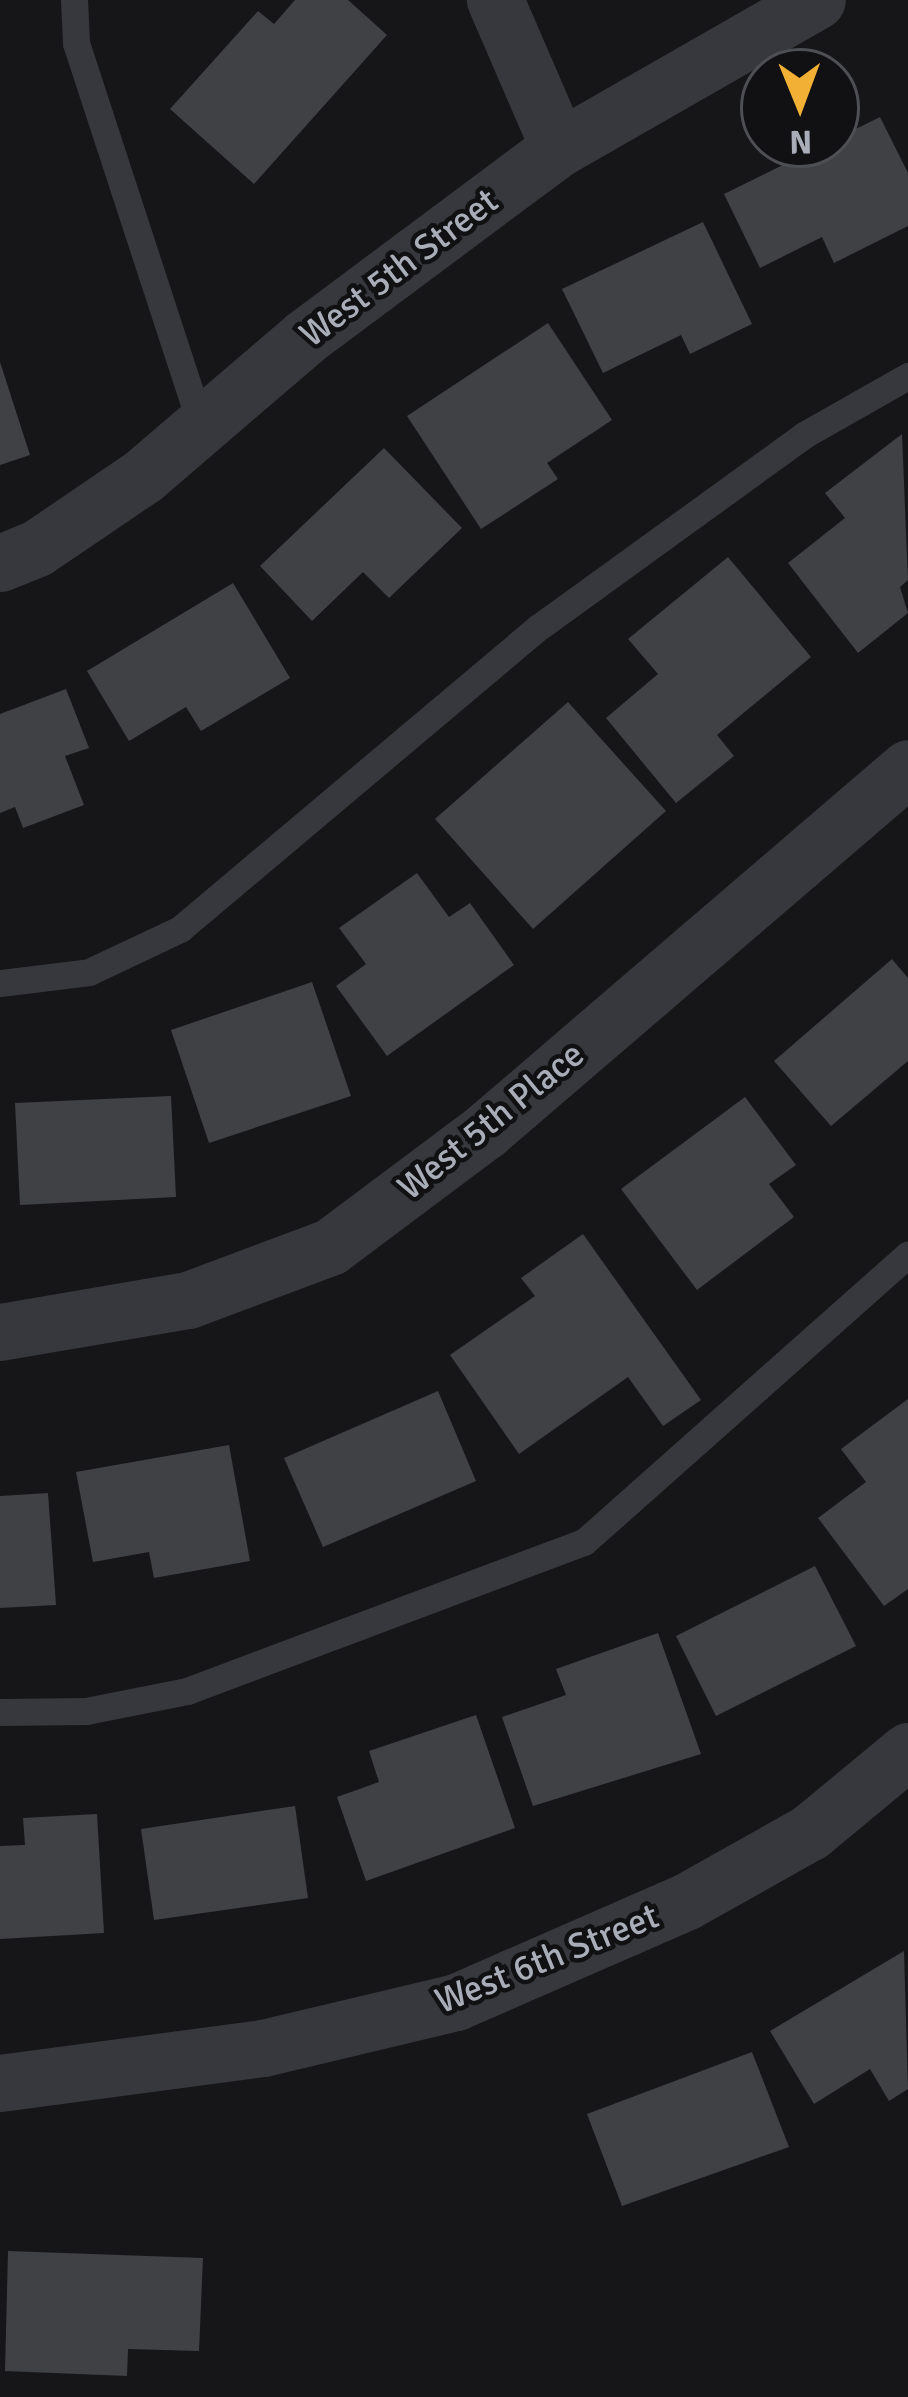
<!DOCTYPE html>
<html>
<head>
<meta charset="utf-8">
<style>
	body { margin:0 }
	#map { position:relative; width:908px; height:2397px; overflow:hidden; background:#161618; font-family:Signika,sans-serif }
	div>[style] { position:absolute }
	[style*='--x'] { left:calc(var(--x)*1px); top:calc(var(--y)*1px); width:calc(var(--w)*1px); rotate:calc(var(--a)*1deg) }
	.building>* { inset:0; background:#404145 }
	.service>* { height:27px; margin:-13.5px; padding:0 13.5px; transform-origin:13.5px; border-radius:13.5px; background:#37383d }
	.minor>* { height:57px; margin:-28.5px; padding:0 28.5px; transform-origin:28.5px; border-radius:28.5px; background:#37383d }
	span { translate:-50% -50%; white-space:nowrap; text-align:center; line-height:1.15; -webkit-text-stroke:9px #111113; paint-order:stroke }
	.street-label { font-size:36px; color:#a8adb8 }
	.north { position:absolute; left:740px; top:48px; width:120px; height:120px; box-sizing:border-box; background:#111113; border:3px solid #4d4f55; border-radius:50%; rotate:179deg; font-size:33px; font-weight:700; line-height:48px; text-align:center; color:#a8adb8 }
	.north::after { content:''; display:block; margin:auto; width:42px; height:54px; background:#f2b134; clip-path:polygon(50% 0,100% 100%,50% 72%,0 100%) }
</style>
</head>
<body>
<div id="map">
	<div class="building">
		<div style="clip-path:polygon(295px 0,348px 0,387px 35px,254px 184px,170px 109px,258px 11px,274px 24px)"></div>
		<div style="clip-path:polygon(880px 117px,908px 173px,908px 226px,834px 263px,822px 237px,760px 268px,724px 194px)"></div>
		<div style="clip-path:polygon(703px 222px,752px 324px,690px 354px,681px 335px,603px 373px,562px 289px)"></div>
		<div style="clip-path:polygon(548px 323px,612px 420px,547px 463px,558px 479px,481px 529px,407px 416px)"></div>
		<div style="clip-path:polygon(0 362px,30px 455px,0 465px)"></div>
		<div style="clip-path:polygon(902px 434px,908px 580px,900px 587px,908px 613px,858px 653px,788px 563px,845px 518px,825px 493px)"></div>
		<div style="clip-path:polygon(384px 448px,462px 528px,389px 598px,363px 572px,312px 621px,260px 566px)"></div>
		<div style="clip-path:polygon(728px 557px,811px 657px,717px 735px,734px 756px,676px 803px,606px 718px,658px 674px,628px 639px)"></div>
		<div style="clip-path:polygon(233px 583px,290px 678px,201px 731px,186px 707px,129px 741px,87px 671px)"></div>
		<div style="clip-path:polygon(66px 689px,89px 748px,65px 756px,84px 805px,23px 828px,15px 807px,0 813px,0 714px)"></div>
		<div style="clip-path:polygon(568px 702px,666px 811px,533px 929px,435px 819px)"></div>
		<div style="clip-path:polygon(417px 873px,449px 917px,470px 903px,514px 965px,387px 1056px,336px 986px,366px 964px,339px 928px)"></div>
		<div style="clip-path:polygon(892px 959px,908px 978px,908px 1061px,831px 1126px,774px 1061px)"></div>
		<div style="clip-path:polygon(312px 982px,351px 1096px,209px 1143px,171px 1030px)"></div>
		<div style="clip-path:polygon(171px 1096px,176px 1197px,20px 1205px,15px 1103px)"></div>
		<div style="clip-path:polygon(745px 1097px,796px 1165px,769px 1184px,794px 1217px,697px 1290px,621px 1189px)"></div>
		<div style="clip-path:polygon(583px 1234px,701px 1400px,663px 1426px,628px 1377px,519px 1454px,450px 1355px,535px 1296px,521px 1278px)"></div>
		<div style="clip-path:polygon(438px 1391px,476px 1481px,323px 1547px,284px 1458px)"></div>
		<div style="clip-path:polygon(908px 1399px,908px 1589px,884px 1606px,818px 1518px,866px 1482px,841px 1449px)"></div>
		<div style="clip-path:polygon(229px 1445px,250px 1561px,154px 1578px,149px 1552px,93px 1562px,76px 1472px)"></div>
		<div style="clip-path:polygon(48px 1493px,56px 1605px,0 1608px,0 1496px)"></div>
		<div style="clip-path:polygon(815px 1566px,856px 1646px,716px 1716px,676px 1636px)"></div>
		<div style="clip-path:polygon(658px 1633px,701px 1754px,533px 1806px,502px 1717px,566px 1695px,556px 1669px)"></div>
		<div style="clip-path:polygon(476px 1715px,515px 1828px,366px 1881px,337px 1797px,379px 1782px,369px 1751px)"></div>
		<div style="clip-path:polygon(295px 1806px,308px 1898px,154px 1920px,141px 1829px)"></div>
		<div style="clip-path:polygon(97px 1814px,104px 1933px,0 1939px,0 1846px,25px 1845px,23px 1818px)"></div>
		<div style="clip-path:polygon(904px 1951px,908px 2089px,889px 2101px,870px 2069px,814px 2104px,770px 2031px)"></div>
		<div style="clip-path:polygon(752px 2052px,789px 2147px,622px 2206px,587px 2114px)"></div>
		<div style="clip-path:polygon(8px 2251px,203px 2258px,199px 2351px,128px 2349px,127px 2376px,5px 2371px)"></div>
	</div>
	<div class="service">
		<div style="--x:74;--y:0;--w:43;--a:87.3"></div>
		<div style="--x:76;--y:43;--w:403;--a:71.9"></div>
		<div style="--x:0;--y:983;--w:90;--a:-7"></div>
		<div style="--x:89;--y:972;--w:101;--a:-25.3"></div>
		<div style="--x:180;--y:929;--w:469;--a:-40.1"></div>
		<div style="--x:539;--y:627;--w:327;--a:-35.9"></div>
		<div style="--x:804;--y:435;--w:120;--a:-29.6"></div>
		<div style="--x:0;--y:1712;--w:86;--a:-0.7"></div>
		<div style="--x:86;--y:1711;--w:103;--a:-11.2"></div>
		<div style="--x:187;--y:1691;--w:424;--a:-20.6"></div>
		<div style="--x:584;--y:1542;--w:433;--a:-41.6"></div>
	</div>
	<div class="minor">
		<div style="--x:495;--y:0;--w:161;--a:66.6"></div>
		<div style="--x:0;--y:563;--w:40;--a:-22"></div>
		<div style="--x:37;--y:548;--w:128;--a:-34.2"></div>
		<div style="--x:143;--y:476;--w:213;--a:-40.6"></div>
		<div style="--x:305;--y:337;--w:317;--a:-36.7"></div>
		<div style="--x:559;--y:148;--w:297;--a:-29.8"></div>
		<div style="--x:0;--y:1332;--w:191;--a:-9.7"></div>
		<div style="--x:188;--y:1300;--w:152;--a:-20.5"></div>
		<div style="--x:330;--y:1247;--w:194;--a:-36.8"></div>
		<div style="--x:485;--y:1131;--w:557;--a:-40.63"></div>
		<div style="--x:0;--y:2083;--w:265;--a:-7.6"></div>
		<div style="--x:263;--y:2048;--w:198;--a:-13.4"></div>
		<div style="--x:456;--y:2002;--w:252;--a:-23.6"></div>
		<div style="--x:687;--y:1901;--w:141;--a:-29.3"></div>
		<div style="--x:810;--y:1832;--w:127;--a:-39.6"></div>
	</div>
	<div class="street-label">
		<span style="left:399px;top:268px;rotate:-37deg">West 5th Street</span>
		<span style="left:491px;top:1121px;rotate:-39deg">West 5th Place</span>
		<span style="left:547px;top:1959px;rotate:-22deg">West 6th Street</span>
	</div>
	<div class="north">N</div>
</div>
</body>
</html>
